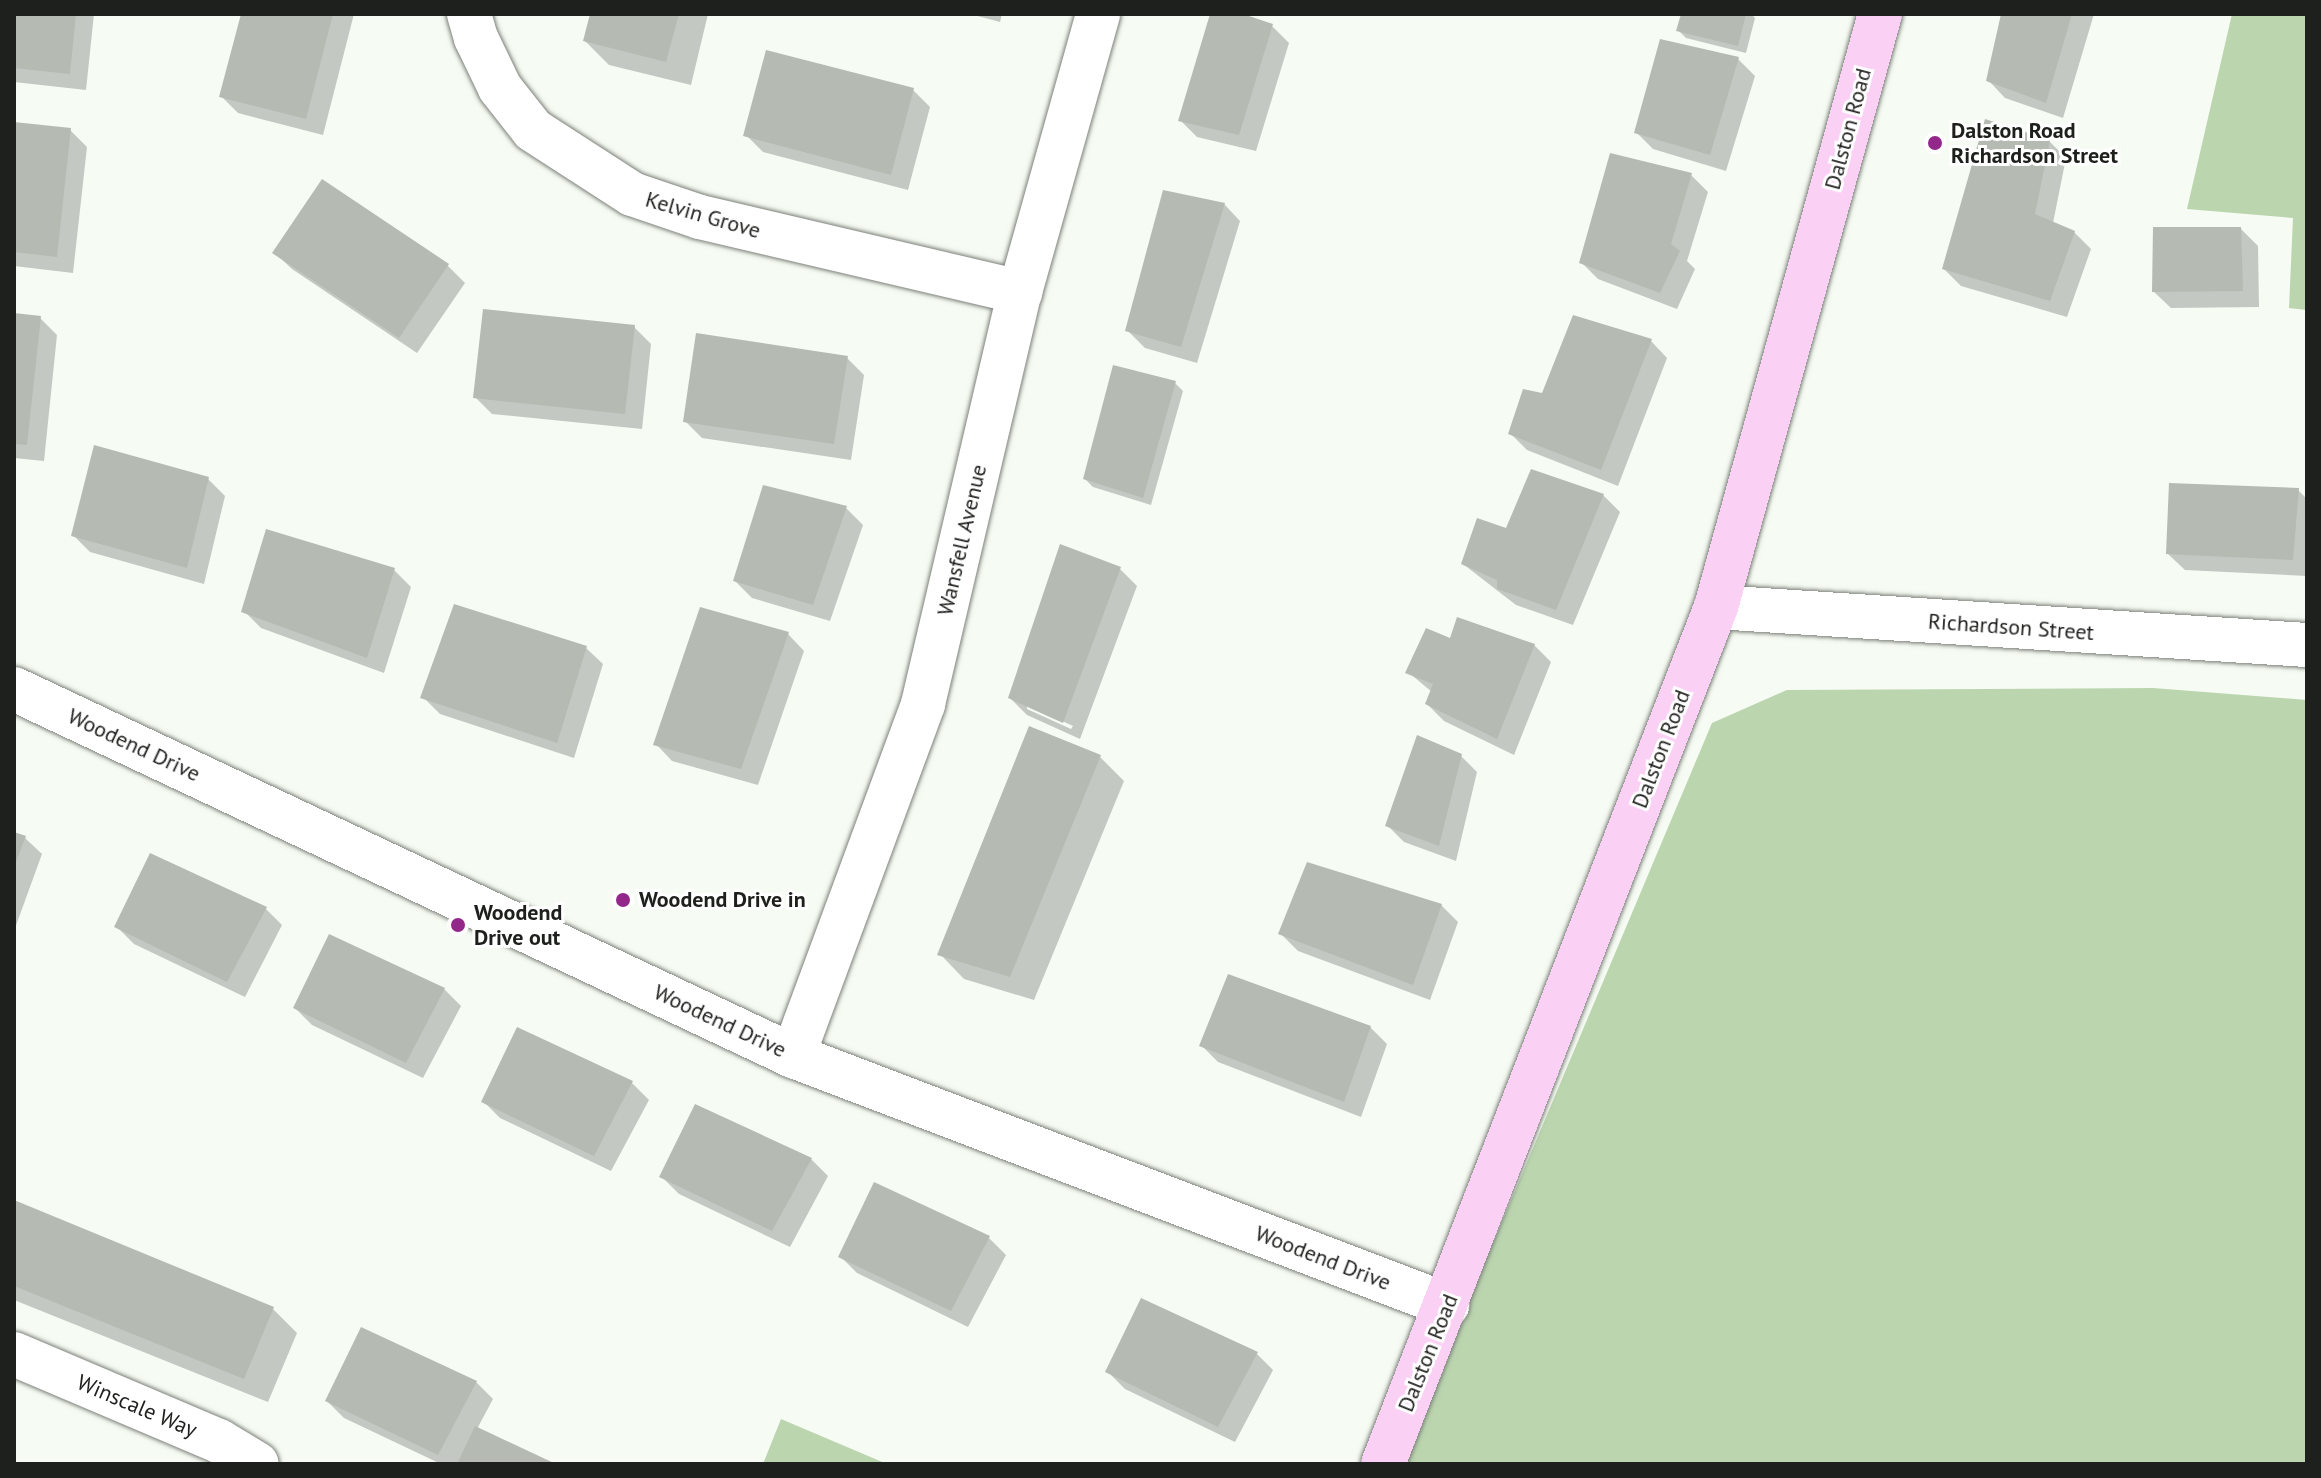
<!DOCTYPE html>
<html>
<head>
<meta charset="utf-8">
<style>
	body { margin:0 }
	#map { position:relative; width:2321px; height:1478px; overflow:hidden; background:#f6fbf3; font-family:"PT Sans",sans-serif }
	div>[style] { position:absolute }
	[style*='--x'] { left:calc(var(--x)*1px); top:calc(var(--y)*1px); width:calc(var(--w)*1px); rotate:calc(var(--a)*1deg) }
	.green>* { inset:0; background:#bbd5af }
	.shadow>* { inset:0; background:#0003 }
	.building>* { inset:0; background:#b5bab3 }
	.roads { filter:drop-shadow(0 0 2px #7c817a) drop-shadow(0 0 2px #7c817a) }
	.minor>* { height:44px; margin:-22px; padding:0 22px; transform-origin:22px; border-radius:22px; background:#fff }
	.major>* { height:44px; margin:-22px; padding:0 22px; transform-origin:22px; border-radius:22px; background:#fbd0f5 }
	.dots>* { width:22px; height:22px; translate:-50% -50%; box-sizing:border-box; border:4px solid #fff; border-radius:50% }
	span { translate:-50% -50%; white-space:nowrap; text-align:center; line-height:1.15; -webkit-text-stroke:6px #fff; paint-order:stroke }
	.street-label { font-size:22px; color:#1e201d }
	.poi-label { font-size:22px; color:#1e201d; font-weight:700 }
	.left { translate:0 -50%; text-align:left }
	.frame { position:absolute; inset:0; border:16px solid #1e201d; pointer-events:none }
</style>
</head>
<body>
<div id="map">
	<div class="green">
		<div style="clip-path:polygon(2232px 14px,2307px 14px,2307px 310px,2289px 308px,2293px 218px,2187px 209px)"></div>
		<div style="clip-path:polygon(2153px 688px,2307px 700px,2307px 1464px,1400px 1464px,1712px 723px,1787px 690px)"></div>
		<div style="clip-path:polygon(781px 1419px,887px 1464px,763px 1464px)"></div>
	</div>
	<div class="shadow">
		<div style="clip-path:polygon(14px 14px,94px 14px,86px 90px,14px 82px)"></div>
		<div style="clip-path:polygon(243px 14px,354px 14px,323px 135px,238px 113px,221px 96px)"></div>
		<div style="clip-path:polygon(592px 14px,708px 14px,691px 85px,609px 65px,585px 41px)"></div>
		<div style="clip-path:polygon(970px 14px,1002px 14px,1000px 22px)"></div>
		<div style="clip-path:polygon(1212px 14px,1236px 14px,1272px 26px,1289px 43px,1256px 151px,1197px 137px,1180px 120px)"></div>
		<div style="clip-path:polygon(1683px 14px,1751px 14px,1755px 18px,1746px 53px,1686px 38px,1678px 30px)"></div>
		<div style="clip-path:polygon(2003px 14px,2094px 14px,2063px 118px,2005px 98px,1988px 80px)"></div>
		<div style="clip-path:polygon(1738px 59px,1755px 76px,1726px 171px,1653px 149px,1636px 132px)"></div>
		<div style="clip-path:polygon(913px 90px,930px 107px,908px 190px,763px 152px,746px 135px)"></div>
		<div style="clip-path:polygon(14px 124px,70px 130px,87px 147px,73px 273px,14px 266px)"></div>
		<div style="clip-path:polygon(2049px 141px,2066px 158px,2053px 223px,2074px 232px,2091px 249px,2067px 317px,1961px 286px,1944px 269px)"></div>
		<div style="clip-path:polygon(1691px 175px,1708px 192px,1687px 261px,1695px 269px,1677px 309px,1598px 279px,1581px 262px)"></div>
		<div style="clip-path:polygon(323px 182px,448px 266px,465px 283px,417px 353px,292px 269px,275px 253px)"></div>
		<div style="clip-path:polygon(1224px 204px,1240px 221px,1197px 363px,1145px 348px,1128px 331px)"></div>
		<div style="clip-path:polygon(2241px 229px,2258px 246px,2259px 307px,2171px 308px,2154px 292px)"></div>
		<div style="clip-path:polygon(14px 315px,40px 318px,57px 335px,44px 461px,14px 458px)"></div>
		<div style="clip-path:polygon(634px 327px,651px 344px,642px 429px,492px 414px,475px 397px)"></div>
		<div style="clip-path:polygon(1651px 341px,1667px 358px,1618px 486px,1527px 450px,1510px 433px,1543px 396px)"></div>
		<div style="clip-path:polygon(847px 358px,864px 375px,851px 460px,702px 438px,685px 421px)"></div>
		<div style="clip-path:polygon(1175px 383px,1183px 391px,1151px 505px,1093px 487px,1085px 479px)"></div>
		<div style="clip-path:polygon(208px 479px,225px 496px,204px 584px,90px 552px,73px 535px)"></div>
		<div style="clip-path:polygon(2298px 490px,2307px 499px,2307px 576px,2185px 570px,2168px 554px)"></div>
		<div style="clip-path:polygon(1603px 495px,1620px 512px,1573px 625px,1516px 605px,1463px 564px,1507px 531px)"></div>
		<div style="clip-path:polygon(846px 508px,863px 525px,830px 621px,752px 598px,735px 581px)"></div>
		<div style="clip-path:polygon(evenodd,1120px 569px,1137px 586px,1080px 739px,1027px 715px,1010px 698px,1120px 569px,1027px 705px,1073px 726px,1071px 729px,1027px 709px,1027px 705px)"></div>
		<div style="clip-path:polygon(394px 570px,411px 587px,384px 673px,261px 628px,244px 611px)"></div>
		<div style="clip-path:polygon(788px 634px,804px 651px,758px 785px,672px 761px,656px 744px)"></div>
		<div style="clip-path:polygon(1451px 640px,1534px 645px,1551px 662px,1514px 755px,1444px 721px,1427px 704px,1432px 692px,1408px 672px)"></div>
		<div style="clip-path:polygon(586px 648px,603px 664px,574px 758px,440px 714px,423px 697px)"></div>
		<div style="clip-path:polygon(1460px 755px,1477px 772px,1456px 861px,1404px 842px,1387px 825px)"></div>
		<div style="clip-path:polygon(1100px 757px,1124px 781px,1034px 1000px,964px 979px,940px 954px)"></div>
		<div style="clip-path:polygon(14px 834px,25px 838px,42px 854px,14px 931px)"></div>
		<div style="clip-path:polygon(1441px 905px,1458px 922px,1430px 1000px,1298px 951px,1281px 934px)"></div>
		<div style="clip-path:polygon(266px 909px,282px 925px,245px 997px,134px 944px,117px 927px)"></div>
		<div style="clip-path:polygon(444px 989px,461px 1006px,423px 1078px,312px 1025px,295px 1008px)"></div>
		<div style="clip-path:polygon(1370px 1027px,1387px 1044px,1361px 1117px,1218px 1062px,1202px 1046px)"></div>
		<div style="clip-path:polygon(632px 1083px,649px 1100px,611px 1171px,500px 1118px,483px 1101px)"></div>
		<div style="clip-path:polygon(811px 1159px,828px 1176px,790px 1247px,679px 1194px,662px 1177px)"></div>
		<div style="clip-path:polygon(14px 1202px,273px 1309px,297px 1333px,268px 1402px,14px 1300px)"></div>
		<div style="clip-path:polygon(989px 1238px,1006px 1255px,968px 1327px,857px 1273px,840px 1256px)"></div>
		<div style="clip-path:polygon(1256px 1353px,1273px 1370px,1235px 1442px,1125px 1389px,1108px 1372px)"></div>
		<div style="clip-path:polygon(476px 1382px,493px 1399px,477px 1429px,552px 1464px,441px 1464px,344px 1418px,327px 1401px)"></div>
	</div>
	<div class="building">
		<div style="clip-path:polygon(14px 14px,76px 14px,70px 74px,14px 68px)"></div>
		<div style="clip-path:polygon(241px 14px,333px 14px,306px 119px,219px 97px)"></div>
		<div style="clip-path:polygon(590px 14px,679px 14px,666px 62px,583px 41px)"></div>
		<div style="clip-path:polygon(1210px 14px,1243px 14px,1273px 24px,1239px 135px,1178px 121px)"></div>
		<div style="clip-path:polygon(1681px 14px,1746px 14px,1738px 46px,1676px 31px)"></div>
		<div style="clip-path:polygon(2001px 14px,2072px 14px,2046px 103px,1986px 81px)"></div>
		<div style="clip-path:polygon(1660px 39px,1739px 57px,1710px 155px,1634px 133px)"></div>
		<div style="clip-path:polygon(766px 50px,914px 88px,891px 175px,743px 136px)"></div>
		<div style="clip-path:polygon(1985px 119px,2050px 140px,2035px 214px,2075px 231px,2050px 301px,1942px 269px)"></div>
		<div style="clip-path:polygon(14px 122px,71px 128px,57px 257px,14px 252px)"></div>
		<div style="clip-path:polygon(1610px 153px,1692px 173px,1671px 244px,1680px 251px,1660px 293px,1579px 263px)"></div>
		<div style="clip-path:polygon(322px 179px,449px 264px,399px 338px,272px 253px)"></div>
		<div style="clip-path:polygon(1163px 190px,1225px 203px,1181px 347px,1125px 331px)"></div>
		<div style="clip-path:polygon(2153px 227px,2241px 227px,2243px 291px,2152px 292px)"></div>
		<div style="clip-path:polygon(483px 309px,635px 325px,625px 414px,473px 398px)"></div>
		<div style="clip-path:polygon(14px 313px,41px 316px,27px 445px,14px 444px)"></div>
		<div style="clip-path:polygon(1573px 315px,1652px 339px,1601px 470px,1508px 434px,1523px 389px,1542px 393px)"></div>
		<div style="clip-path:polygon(696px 333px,848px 356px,834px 444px,683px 422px)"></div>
		<div style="clip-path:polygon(1113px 365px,1176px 381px,1143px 498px,1083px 479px)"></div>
		<div style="clip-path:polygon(94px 445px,209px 477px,187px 568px,71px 536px)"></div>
		<div style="clip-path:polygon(1531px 469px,1604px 494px,1556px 610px,1497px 589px,1497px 580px,1461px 564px,1477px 518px,1506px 528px)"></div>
		<div style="clip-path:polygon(2169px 483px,2299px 488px,2293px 560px,2166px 554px)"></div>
		<div style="clip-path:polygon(763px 485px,847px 506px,813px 605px,733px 581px)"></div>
		<div style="clip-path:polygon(266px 529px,395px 568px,367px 658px,241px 612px)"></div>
		<div style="clip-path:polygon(1060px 544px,1121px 567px,1063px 723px,1008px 698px)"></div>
		<div style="clip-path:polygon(454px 604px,587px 646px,557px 743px,420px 698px)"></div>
		<div style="clip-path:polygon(700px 607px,789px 632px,741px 769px,653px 745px)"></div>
		<div style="clip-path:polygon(1457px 617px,1535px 644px,1497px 739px,1425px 704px,1433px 684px,1405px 673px,1426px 628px,1450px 638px)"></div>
		<div style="clip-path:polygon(1029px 726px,1101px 755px,1010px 977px,937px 955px)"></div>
		<div style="clip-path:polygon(1417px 735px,1462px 754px,1439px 846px,1385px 826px)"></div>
		<div style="clip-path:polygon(14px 832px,26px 836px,14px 867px)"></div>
		<div style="clip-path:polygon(150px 853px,267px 907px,227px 982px,114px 927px)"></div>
		<div style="clip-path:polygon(1307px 862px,1442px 904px,1413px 985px,1278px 934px)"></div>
		<div style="clip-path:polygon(329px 934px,445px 988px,406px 1063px,293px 1008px)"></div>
		<div style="clip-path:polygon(1228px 974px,1371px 1026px,1344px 1102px,1199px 1046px)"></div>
		<div style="clip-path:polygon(517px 1027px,633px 1081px,594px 1156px,481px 1102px)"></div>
		<div style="clip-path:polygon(695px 1104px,812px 1158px,772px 1231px,659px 1177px)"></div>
		<div style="clip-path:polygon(874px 1182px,990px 1236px,951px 1311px,838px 1257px)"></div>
		<div style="clip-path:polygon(14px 1200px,274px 1307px,244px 1379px,14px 1286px)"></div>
		<div style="clip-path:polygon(1141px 1298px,1258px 1352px,1218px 1427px,1105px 1372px)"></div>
		<div style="clip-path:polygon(361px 1327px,477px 1381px,438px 1455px,325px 1401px)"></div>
		<div style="clip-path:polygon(475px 1426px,556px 1464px,457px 1464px)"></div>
	</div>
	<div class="roads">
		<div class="minor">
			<div style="--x:469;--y:14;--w:25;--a:74"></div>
			<div style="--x:476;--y:38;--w:55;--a:64.4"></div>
			<div style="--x:500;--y:88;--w:53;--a:51.8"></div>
			<div style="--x:533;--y:130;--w:118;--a:32.9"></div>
			<div style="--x:632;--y:194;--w:72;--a:18.7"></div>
			<div style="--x:700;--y:217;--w:329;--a:13.2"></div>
			<div style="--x:1716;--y:607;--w:592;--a:3.68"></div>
			<div style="--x:14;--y:689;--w:861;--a:25.23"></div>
			<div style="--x:793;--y:1056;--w:700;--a:20.84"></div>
			<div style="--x:793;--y:1056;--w:375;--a:-69.7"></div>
			<div style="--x:923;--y:704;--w:423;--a:-76.8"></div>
			<div style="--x:1020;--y:292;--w:289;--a:-74.3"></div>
			<div style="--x:14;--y:1354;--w:223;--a:23"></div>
			<div style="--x:219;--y:1441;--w:44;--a:31.2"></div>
		</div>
		<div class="major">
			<div style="--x:1383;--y:1464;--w:919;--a:-68.77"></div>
			<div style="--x:1716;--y:607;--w:615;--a:-74.54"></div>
		</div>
	</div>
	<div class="dots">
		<div style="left:1935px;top:143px;background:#93278a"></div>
		<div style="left:623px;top:900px;background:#93278a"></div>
		<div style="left:458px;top:925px;background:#93278a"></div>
	</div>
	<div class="street-label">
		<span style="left:1848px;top:129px;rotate:-75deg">Dalston Road</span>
		<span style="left:703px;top:215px;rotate:16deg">Kelvin Grove</span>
		<span style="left:962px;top:540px;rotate:-77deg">Wansfell Avenue</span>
		<span style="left:2011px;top:627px;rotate:4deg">Richardson Street</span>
		<span style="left:134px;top:745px;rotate:25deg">Woodend Drive</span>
		<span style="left:1661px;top:749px;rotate:-69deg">Dalston Road</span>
		<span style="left:720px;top:1021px;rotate:25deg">Woodend Drive</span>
		<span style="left:1323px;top:1258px;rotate:21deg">Woodend Drive</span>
		<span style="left:1428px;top:1353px;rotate:-68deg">Dalston Road</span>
		<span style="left:137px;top:1406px;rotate:23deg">Winscale Way</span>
	</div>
	<div class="poi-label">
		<span class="left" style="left:1951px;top:143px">Dalston Road<br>Richardson Street</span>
		<span class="left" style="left:639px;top:900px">Woodend Drive in</span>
		<span class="left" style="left:474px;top:925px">Woodend<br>Drive out</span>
	</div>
	<div class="frame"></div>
</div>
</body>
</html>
